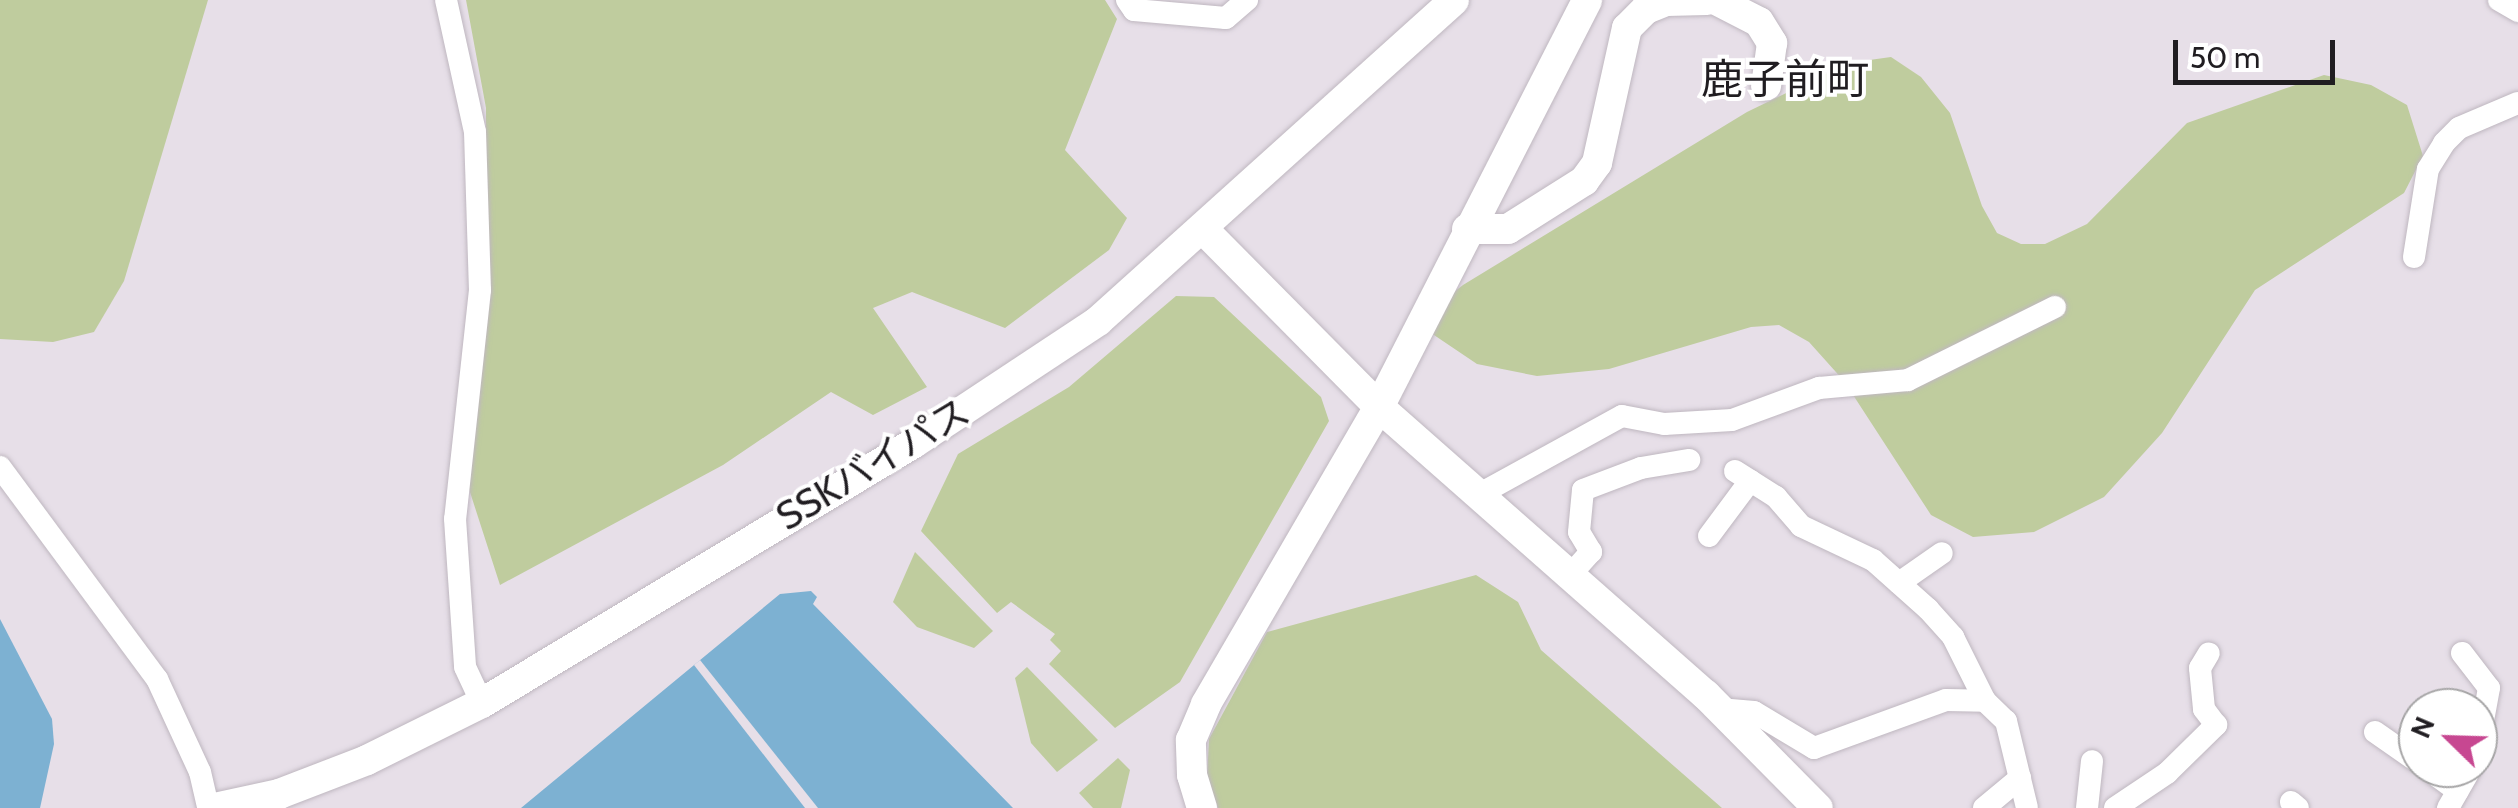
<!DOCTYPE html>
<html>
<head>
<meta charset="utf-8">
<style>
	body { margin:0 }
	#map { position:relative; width:2518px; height:808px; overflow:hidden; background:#e7dfe8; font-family:Cabin,"Noto Sans JP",sans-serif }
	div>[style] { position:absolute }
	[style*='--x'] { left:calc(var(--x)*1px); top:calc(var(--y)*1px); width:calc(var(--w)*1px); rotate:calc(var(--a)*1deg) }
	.green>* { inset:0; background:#bfcc9e }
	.water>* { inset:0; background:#7db1d2 }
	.pier>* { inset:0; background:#e7dfe8 }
	.roads { filter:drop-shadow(0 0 2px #bfb7c0) drop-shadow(0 0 2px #bfb7c0) }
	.minor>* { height:22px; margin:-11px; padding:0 11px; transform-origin:11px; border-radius:11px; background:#fff }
	.tertiary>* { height:30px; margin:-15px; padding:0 15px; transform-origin:15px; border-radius:15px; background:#fff }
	span { translate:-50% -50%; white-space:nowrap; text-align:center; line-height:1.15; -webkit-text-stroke:8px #fff; paint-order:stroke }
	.street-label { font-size:38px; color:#201d21 }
	.quarter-label { font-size:42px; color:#201d21 }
	.north { position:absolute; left:2398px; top:688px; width:100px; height:100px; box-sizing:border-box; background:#fff; border:2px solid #a6a5a6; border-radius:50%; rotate:293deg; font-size:28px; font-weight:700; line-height:40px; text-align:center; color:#201d21 }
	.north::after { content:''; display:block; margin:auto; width:35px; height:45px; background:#c74791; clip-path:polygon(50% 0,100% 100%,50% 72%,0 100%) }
	.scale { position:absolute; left:2173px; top:40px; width:162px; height:45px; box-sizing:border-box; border:5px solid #201d21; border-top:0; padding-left:12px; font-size:30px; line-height:35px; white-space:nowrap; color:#201d21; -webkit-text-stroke:8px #fff; paint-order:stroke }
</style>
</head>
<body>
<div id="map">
	<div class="green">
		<div style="clip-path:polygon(0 0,208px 0,124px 281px,94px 332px,53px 342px,0 339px)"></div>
		<div style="clip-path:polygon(466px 0,1105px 0,1117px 19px,1065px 150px,1127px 218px,1109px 250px,1005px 328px,912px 292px,873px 308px,927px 387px,873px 415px,831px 392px,723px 465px,500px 585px,469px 489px,485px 321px,486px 108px)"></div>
		<div style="clip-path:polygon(1891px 57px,1921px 77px,1950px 113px,1982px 206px,1997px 233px,2021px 244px,2045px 244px,2087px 224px,2187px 123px,2324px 75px,2371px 85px,2407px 105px,2423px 156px,2404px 193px,2255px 290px,2162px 433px,2104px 497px,2034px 532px,1973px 537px,1931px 515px,1844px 381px,1809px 342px,1779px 325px,1751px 327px,1609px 369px,1537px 376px,1477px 364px,1431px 333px,1426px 314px,1463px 285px,1747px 112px,1848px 63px)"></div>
		<div style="clip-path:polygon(1176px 296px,1214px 297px,1321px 397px,1329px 421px,1180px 682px,1115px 728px,1049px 664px,1061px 651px,1050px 640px,1055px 634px,1011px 602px,997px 613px,921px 531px,958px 454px,1069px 387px)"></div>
		<div style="clip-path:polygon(915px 552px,993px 631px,974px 648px,917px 627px,893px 602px)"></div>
		<div style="clip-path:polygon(1476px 575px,1518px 602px,1541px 650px,1722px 808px,1218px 808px,1207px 778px,1209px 739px,1267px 632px)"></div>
		<div style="clip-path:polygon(1027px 667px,1098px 740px,1057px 772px,1031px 743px,1015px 678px)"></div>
		<div style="clip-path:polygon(1118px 758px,1130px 770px,1121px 808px,1093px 808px,1079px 793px)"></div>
	</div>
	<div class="water">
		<div style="clip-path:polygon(811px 591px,817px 597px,813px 604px,1013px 808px,521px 808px,780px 594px)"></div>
		<div style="clip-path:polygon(0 619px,52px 719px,54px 744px,40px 808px,0 808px)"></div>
	</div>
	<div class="pier">
		<div style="clip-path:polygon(700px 660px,818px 808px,805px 808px,694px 665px)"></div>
	</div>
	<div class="roads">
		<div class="minor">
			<div style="--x:446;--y:0;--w:135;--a:77.6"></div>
			<div style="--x:475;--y:132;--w:158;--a:88.2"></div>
			<div style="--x:480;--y:290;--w:230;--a:96.2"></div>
			<div style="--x:455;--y:519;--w:148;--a:86.1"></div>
			<div style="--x:465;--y:667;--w:40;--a:65"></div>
			<div style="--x:1127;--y:0;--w:12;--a:55"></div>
			<div style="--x:1134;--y:10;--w:92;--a:5"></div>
			<div style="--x:1226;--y:18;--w:28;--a:-41"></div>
			<div style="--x:2499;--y:0;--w:22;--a:30"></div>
			<div style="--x:2414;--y:257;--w:89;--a:-81"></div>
			<div style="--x:2428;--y:169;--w:31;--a:-58"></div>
			<div style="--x:2444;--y:143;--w:21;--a:-45"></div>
			<div style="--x:2459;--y:128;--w:64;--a:-23"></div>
			<div style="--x:0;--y:467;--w:264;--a:53.5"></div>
			<div style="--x:157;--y:679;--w:102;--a:65.2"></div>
			<div style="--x:200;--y:772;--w:37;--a:77"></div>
			<div style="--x:1735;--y:471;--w:49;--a:32.4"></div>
			<div style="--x:1776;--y:497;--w:38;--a:49"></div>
			<div style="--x:1801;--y:526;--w:80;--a:25.3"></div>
			<div style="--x:1873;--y:560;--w:74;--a:41.7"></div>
			<div style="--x:1928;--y:609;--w:38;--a:48"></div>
			<div style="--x:1953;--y:637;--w:72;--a:63.4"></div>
			<div style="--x:1480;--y:494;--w:162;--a:-28.8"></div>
			<div style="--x:1622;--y:416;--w:43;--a:10.8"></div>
			<div style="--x:1664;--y:424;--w:68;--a:-3.4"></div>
			<div style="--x:1732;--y:420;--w:93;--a:-20.2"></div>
			<div style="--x:1819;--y:388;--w:89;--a:-5.1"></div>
			<div style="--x:1908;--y:380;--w:164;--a:-26.4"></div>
			<div style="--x:1709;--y:536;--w:69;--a:-53.3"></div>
			<div style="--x:1571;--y:574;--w:30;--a:-48"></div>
			<div style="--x:1591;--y:552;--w:23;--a:-121"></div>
			<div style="--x:1579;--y:532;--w:42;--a:-84.6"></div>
			<div style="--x:1583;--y:490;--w:62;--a:-20.8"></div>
			<div style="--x:1641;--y:468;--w:49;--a:-9.5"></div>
			<div style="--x:1899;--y:583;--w:52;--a:-34.9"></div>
			<div style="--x:2462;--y:653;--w:44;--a:52.4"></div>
			<div style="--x:2489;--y:688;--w:61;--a:100.4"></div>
			<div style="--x:1719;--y:709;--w:35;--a:5"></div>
			<div style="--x:1754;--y:712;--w:70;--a:31"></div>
			<div style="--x:1814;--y:748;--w:140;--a:-20"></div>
			<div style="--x:1946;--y:700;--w:39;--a:1"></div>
			<div style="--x:1985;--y:701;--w:29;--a:44"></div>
			<div style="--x:2006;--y:721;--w:89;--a:76.4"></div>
			<div style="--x:2375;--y:732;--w:52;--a:34.9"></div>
			<div style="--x:2426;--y:768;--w:39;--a:36"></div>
			<div style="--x:2291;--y:802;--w:9;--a:41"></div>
			<div style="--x:1984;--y:808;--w:47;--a:-39.8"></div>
			<div style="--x:2087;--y:808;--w:47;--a:-83.9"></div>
			<div style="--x:2115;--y:808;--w:63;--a:-33.9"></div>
			<div style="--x:2167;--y:773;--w:69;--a:-44.4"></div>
			<div style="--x:2216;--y:725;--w:20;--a:-127"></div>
			<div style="--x:2204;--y:709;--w:41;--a:-95.6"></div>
			<div style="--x:2200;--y:668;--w:17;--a:-59"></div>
			<div style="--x:2448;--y:808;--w:46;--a:-60.1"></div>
		</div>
		<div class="tertiary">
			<div style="--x:1716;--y:0;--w:48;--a:27.1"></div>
			<div style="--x:1759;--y:22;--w:25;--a:58"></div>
			<div style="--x:1772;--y:43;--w:43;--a:97.9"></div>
			<div style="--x:1467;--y:229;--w:41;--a:0"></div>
			<div style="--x:1508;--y:229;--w:90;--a:-32.3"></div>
			<div style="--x:1584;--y:181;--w:22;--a:-54"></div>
			<div style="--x:1597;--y:163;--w:138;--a:-77.5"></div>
			<div style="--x:1627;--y:28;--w:27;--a:-45"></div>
			<div style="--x:1646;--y:9;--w:22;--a:-22"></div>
			<div style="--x:1666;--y:1;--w:41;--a:-1.4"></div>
			<div style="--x:1204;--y:230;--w:249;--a:45.3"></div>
			<div style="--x:1379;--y:407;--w:436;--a:41.4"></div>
			<div style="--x:1706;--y:695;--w:159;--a:45.3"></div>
			<div style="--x:215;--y:808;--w:66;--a:-12.3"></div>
			<div style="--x:279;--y:794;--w:94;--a:-21.1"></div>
			<div style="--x:367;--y:760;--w:128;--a:-26.4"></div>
			<div style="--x:482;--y:703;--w:504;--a:-31.04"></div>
			<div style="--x:914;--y:443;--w:221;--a:-33.5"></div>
			<div style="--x:1098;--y:321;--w:479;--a:-42"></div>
			<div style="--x:1202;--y:808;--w:34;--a:-107"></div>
			<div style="--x:1192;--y:775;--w:35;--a:-92"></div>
			<div style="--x:1191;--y:740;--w:39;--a:-67"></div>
			<div style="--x:1206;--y:704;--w:344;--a:-59.8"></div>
			<div style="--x:1379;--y:407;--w:457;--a:-62.9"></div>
		</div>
	</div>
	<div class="street-label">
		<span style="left:873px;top:464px;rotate:-31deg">SSKバイパス</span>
	</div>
	<div class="quarter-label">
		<span style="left:1785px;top:79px">鹿子前町</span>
	</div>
	<div class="north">N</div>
	<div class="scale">50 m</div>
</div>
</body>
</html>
